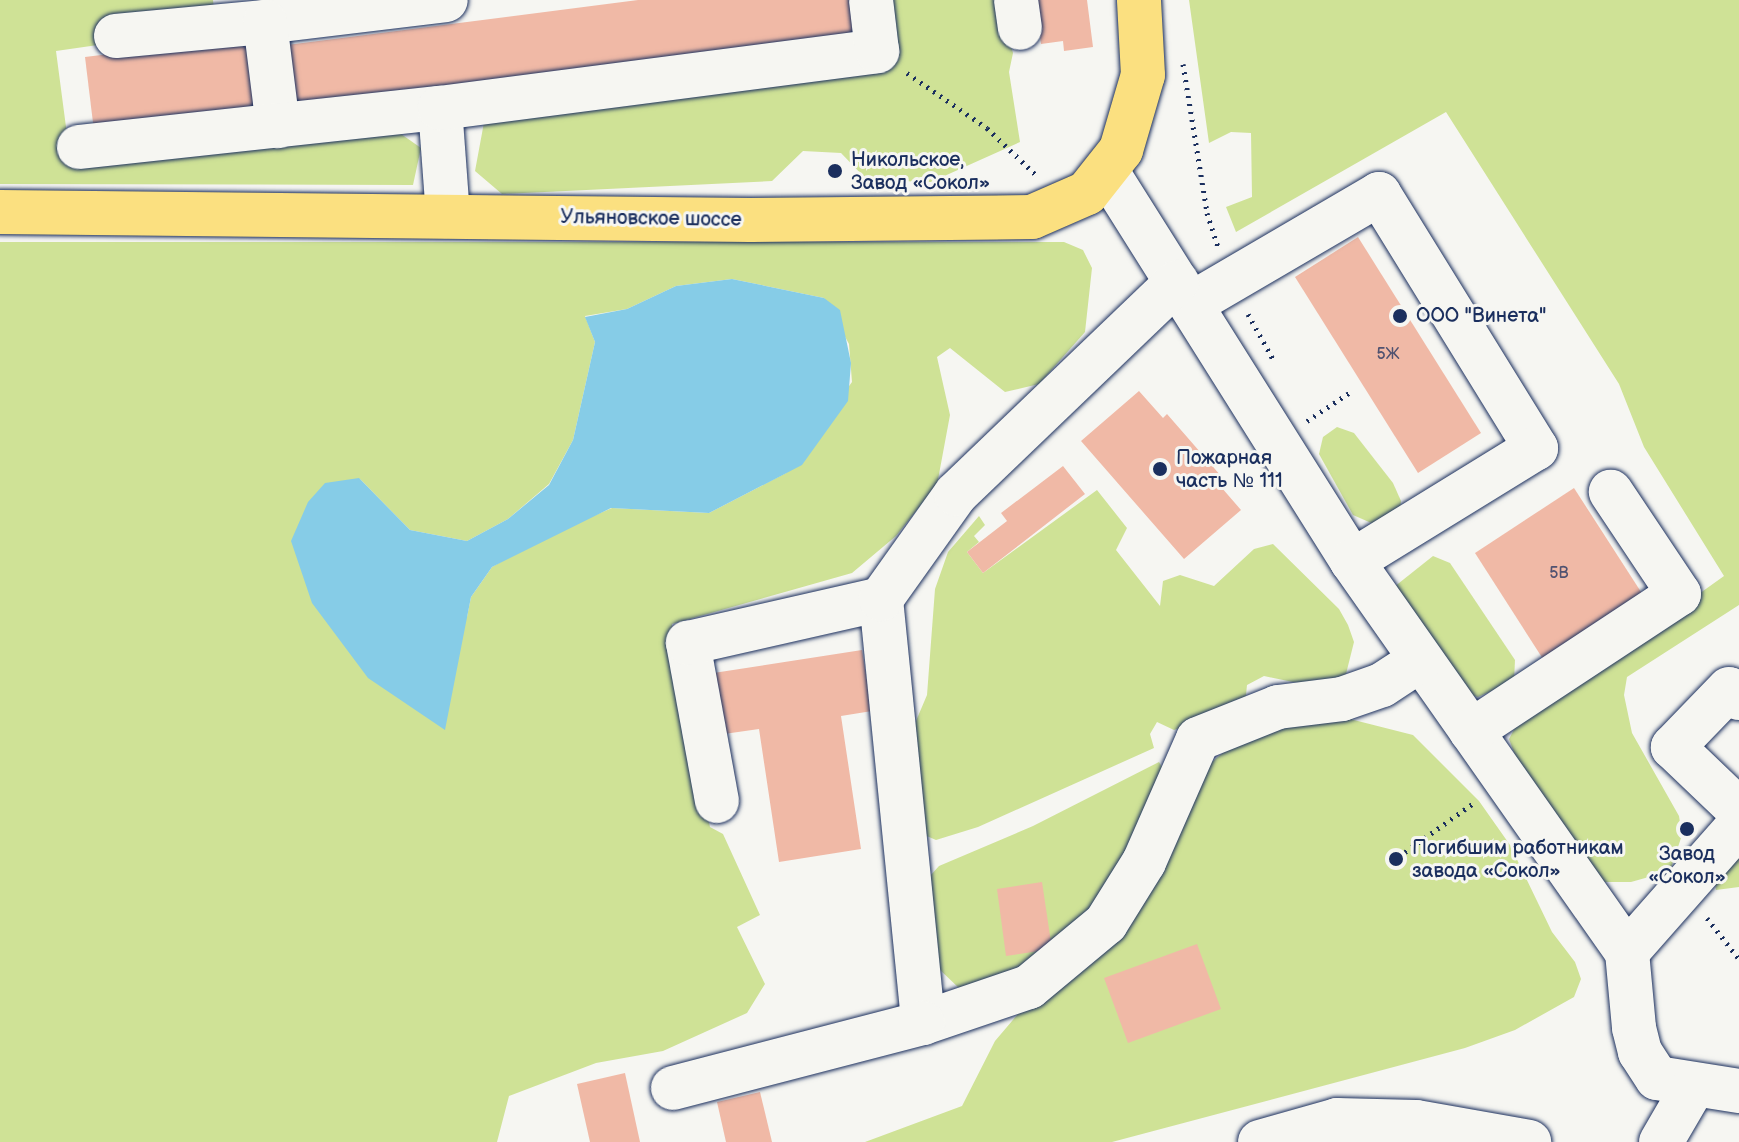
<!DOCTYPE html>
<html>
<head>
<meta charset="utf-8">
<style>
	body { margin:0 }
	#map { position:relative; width:1739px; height:1142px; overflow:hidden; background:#f6f6f2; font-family:"Balsamiq Sans",sans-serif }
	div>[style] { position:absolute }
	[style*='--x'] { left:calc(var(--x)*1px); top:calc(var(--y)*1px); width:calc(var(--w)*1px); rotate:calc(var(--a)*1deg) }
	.green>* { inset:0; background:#cfe296 }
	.water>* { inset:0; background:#86cce7 }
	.building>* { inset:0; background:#f0b9a6 }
	.path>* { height:5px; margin-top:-2.5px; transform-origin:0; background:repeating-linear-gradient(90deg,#1b2f5e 0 2px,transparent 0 8px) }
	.roads { filter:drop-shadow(0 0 2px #1b2f5e) drop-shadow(0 0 2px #1b2f5e) }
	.minor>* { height:44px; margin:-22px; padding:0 22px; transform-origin:22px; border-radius:22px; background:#f6f6f2 }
	.major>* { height:44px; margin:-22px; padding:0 22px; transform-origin:22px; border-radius:22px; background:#fbe080 }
	.dots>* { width:22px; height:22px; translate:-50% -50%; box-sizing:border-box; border:4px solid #f6f6f2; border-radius:50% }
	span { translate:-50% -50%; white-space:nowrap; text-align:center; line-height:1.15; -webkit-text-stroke:6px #f6f6f2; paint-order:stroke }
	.number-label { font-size:16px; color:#505270 }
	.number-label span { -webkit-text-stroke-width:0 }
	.poi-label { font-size:20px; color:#1b2f5e }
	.left { translate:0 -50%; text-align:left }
	.street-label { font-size:20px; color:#1b2f5e }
</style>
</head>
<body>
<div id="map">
	<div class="green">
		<div style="clip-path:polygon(0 0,213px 0,216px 28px,56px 51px,71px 165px,394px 129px,421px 148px,413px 185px,0 184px)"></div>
		<div style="clip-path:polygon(880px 0,998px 0,1013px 53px,1009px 72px,1020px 142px,931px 182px,867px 180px,841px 153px,803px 151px,772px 181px,502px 194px,475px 171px,485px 117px)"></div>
		<div style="clip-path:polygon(1189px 0,1739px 0,1739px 605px,1627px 677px,1624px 695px,1632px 733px,1679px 816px,1682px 835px,1670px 871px,1631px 882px,1594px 882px,1522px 774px,1509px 739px,1517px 724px,1724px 576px,1644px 447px,1619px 384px,1446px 112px,1236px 232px,1226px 207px,1252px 197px,1251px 133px,1231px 132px,1209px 143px)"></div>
		<div style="clip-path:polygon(evenodd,0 242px,1064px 242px,1083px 250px,1092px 268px,1085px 332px,1039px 384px,1005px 392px,950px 348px,937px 357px,950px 415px,937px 485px,896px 536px,852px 573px,672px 624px,675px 672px,710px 827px,723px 834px,760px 915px,737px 927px,765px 984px,747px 1013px,663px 1051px,596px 1063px,509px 1096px,497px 1142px,0 1142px,0 242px,732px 279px,824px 298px,849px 344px,852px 382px,786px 473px,709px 513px,612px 508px,544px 537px,492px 567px,471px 597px,467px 617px,359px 478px,410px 530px,467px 541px,508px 519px,549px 484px,573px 440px,595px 342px,585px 316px,627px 309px,676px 286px,732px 279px)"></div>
		<div style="clip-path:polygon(1337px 427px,1354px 433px,1393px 483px,1401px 501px,1399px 519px,1385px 529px,1353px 515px,1319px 454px,1323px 437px)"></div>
		<div style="clip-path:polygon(1097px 490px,1127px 528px,1116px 550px,1160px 606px,1163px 581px,1180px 575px,1214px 586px,1254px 549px,1273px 544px,1339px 609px,1348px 625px,1354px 642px,1345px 678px,1317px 687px,1264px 676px,1247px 685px,1245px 705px,1174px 730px,1157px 722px,1150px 734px,1154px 748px,978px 827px,936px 840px,922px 834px,913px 728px,927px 695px,935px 589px,948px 552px,979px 516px,985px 525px,974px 536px,979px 542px,967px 552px,983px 573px)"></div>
		<div style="clip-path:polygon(1433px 556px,1450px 563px,1515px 660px,1514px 681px,1478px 697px,1461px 693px,1394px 587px)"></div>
		<div style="clip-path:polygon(1342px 717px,1413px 735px,1479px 801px,1510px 845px,1552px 932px,1575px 962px,1581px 979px,1574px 997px,1515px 1030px,1465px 1048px,1112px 1142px,865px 1142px,962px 1106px,995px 1041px,1018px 1014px,1053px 990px,1206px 767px,1250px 730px)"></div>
		<div style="clip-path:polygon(1159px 762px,1166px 774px,1145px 836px,1052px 959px,960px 989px,939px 969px,920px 887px,939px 866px,1033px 826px)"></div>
		<div style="clip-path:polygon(1739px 850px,1739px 887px,1716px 890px,1714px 877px)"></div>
	</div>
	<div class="water">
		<div style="clip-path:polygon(732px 279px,824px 298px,840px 310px,851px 363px,848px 401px,802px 465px,709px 513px,611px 508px,492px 567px,471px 597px,445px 730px,368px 678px,312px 603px,291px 541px,308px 502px,325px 483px,359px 478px,410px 530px,467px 541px,508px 519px,549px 485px,573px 440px,595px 342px,585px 317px,627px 309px,676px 286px)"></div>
	</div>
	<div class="building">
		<div style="clip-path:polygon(638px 0,855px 0,861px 44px,296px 115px,287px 45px)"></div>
		<div style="clip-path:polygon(1035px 0,1087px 0,1093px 47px,1064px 51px,1063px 41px,1041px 44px)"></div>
		<div style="clip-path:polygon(246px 37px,255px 111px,94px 131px,85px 57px)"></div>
		<div style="clip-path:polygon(1358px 237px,1481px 433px,1418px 473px,1295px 277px)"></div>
		<div style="clip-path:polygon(1139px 391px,1163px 418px,1167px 414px,1221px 476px,1215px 480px,1241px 510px,1184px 559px,1081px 441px)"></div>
		<div style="clip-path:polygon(1063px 466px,1085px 494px,983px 573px,967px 552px,1007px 521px,1001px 513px)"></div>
		<div style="clip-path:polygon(1574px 488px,1643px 595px,1543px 659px,1475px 553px)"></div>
		<div style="clip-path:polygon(862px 650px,872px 711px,841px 716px,861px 849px,779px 862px,759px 729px,717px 735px,707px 674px)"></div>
		<div style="clip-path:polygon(1042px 882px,1052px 949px,1006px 956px,997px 889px)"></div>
		<div style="clip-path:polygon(1197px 944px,1221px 1009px,1128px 1043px,1104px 978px)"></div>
		<div style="clip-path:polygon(625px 1073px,640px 1142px,590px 1142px,577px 1084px)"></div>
		<div style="clip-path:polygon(760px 1092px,772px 1142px,726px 1142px,717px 1102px)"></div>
	</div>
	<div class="path">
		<div style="--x:1183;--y:64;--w:151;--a:80.8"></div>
		<div style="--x:1207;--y:213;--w:36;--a:72"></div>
		<div style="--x:907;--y:73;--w:97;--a:34.5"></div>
		<div style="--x:987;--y:128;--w:68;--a:43.8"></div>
		<div style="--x:1248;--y:314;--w:54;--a:61"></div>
		<div style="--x:1307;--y:421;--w:54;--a:-33.7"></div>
		<div style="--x:1405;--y:852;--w:86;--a:-35.5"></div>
		<div style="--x:1707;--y:918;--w:52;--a:52"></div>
	</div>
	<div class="roads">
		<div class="minor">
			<div style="--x:1016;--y:0;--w:28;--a:82"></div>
			<div style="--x:265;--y:22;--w:182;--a:-6.9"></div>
			<div style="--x:116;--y:36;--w:150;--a:-5.4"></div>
			<div style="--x:265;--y:22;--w:105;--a:82.9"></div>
			<div style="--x:79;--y:147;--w:363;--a:-6.2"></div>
			<div style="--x:1107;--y:172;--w:460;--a:57.8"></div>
			<div style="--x:1352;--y:561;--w:478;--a:54.9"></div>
			<div style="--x:1627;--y:952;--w:76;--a:84.7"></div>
			<div style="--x:1634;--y:1028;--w:25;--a:76"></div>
			<div style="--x:1640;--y:1052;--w:31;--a:57"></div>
			<div style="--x:1657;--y:1078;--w:83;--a:9"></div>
			<div style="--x:448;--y:216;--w:108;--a:-94.2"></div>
			<div style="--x:440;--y:108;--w:441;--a:-7.4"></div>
			<div style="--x:877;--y:51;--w:51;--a:-96.7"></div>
			<div style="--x:1191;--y:304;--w:218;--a:-30.3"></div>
			<div style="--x:1379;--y:194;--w:299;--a:58.3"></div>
			<div style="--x:1536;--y:448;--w:216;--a:148.4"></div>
			<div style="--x:881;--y:599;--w:426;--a:84.3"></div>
			<div style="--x:923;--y:1023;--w:112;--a:-18.8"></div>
			<div style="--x:1029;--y:987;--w:100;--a:-39.7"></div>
			<div style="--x:1106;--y:923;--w:72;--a:-58.1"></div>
			<div style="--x:1144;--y:862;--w:134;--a:-66.3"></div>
			<div style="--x:1198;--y:739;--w:86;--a:-21.8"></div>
			<div style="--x:1278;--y:707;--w:64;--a:-7.1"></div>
			<div style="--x:1342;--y:699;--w:42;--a:-19.3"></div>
			<div style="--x:1382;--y:685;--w:45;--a:-33.3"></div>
			<div style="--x:1739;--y:698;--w:13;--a:-138"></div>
			<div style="--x:1729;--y:689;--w:81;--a:134"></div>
			<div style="--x:1673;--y:747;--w:91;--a:43.7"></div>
			<div style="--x:1471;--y:731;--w:249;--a:-33.4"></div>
			<div style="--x:1679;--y:594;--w:123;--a:-123.7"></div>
			<div style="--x:717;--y:801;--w:161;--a:-100.4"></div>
			<div style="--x:688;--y:643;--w:198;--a:-12.8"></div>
			<div style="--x:881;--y:599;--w:129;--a:-54.5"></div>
			<div style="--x:956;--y:494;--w:306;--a:-43.8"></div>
			<div style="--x:1627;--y:952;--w:169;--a:-48.6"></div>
			<div style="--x:673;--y:1088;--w:258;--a:-14.6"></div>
			<div style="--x:1260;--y:1142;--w:80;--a:-15.9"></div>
			<div style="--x:1337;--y:1120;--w:79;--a:1.5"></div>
			<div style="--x:1416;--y:1122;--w:115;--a:10"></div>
			<div style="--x:1661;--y:1142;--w:64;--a:-59.8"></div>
		</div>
		<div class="major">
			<div style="--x:0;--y:212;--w:751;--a:0.61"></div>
			<div style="--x:751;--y:220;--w:281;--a:-0.6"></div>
			<div style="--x:1032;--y:217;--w:60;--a:-23.6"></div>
			<div style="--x:1087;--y:193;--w:55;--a:-51.7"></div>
			<div style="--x:1121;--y:150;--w:78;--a:-73.7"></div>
			<div style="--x:1143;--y:75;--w:75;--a:-93.1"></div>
		</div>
	</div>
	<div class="dots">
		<div style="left:835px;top:171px;background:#1b2f5e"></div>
		<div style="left:1400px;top:316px;background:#1b2f5e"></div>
		<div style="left:1160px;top:469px;background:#1b2f5e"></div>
		<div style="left:1687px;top:829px;background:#1b2f5e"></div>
		<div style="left:1396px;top:859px;background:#1b2f5e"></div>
	</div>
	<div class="number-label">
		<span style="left:1388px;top:355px">5Ж</span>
		<span style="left:1559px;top:574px">5В</span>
	</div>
	<div class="poi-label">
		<span class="left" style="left:851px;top:172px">Никольское,<br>Завод «Сокол»</span>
		<span class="left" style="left:1416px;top:316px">ООО "Винета"</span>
		<span class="left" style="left:1176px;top:470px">Пожарная<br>часть № 111</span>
		<span class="left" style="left:1412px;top:860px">Погибшим работникам<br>завода «Сокол»</span>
		<span style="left:1687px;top:866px">Завод<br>«Сокол»</span>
	</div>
	<div class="street-label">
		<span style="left:651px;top:219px;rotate:1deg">Ульяновское шоссе</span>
	</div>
</div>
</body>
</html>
